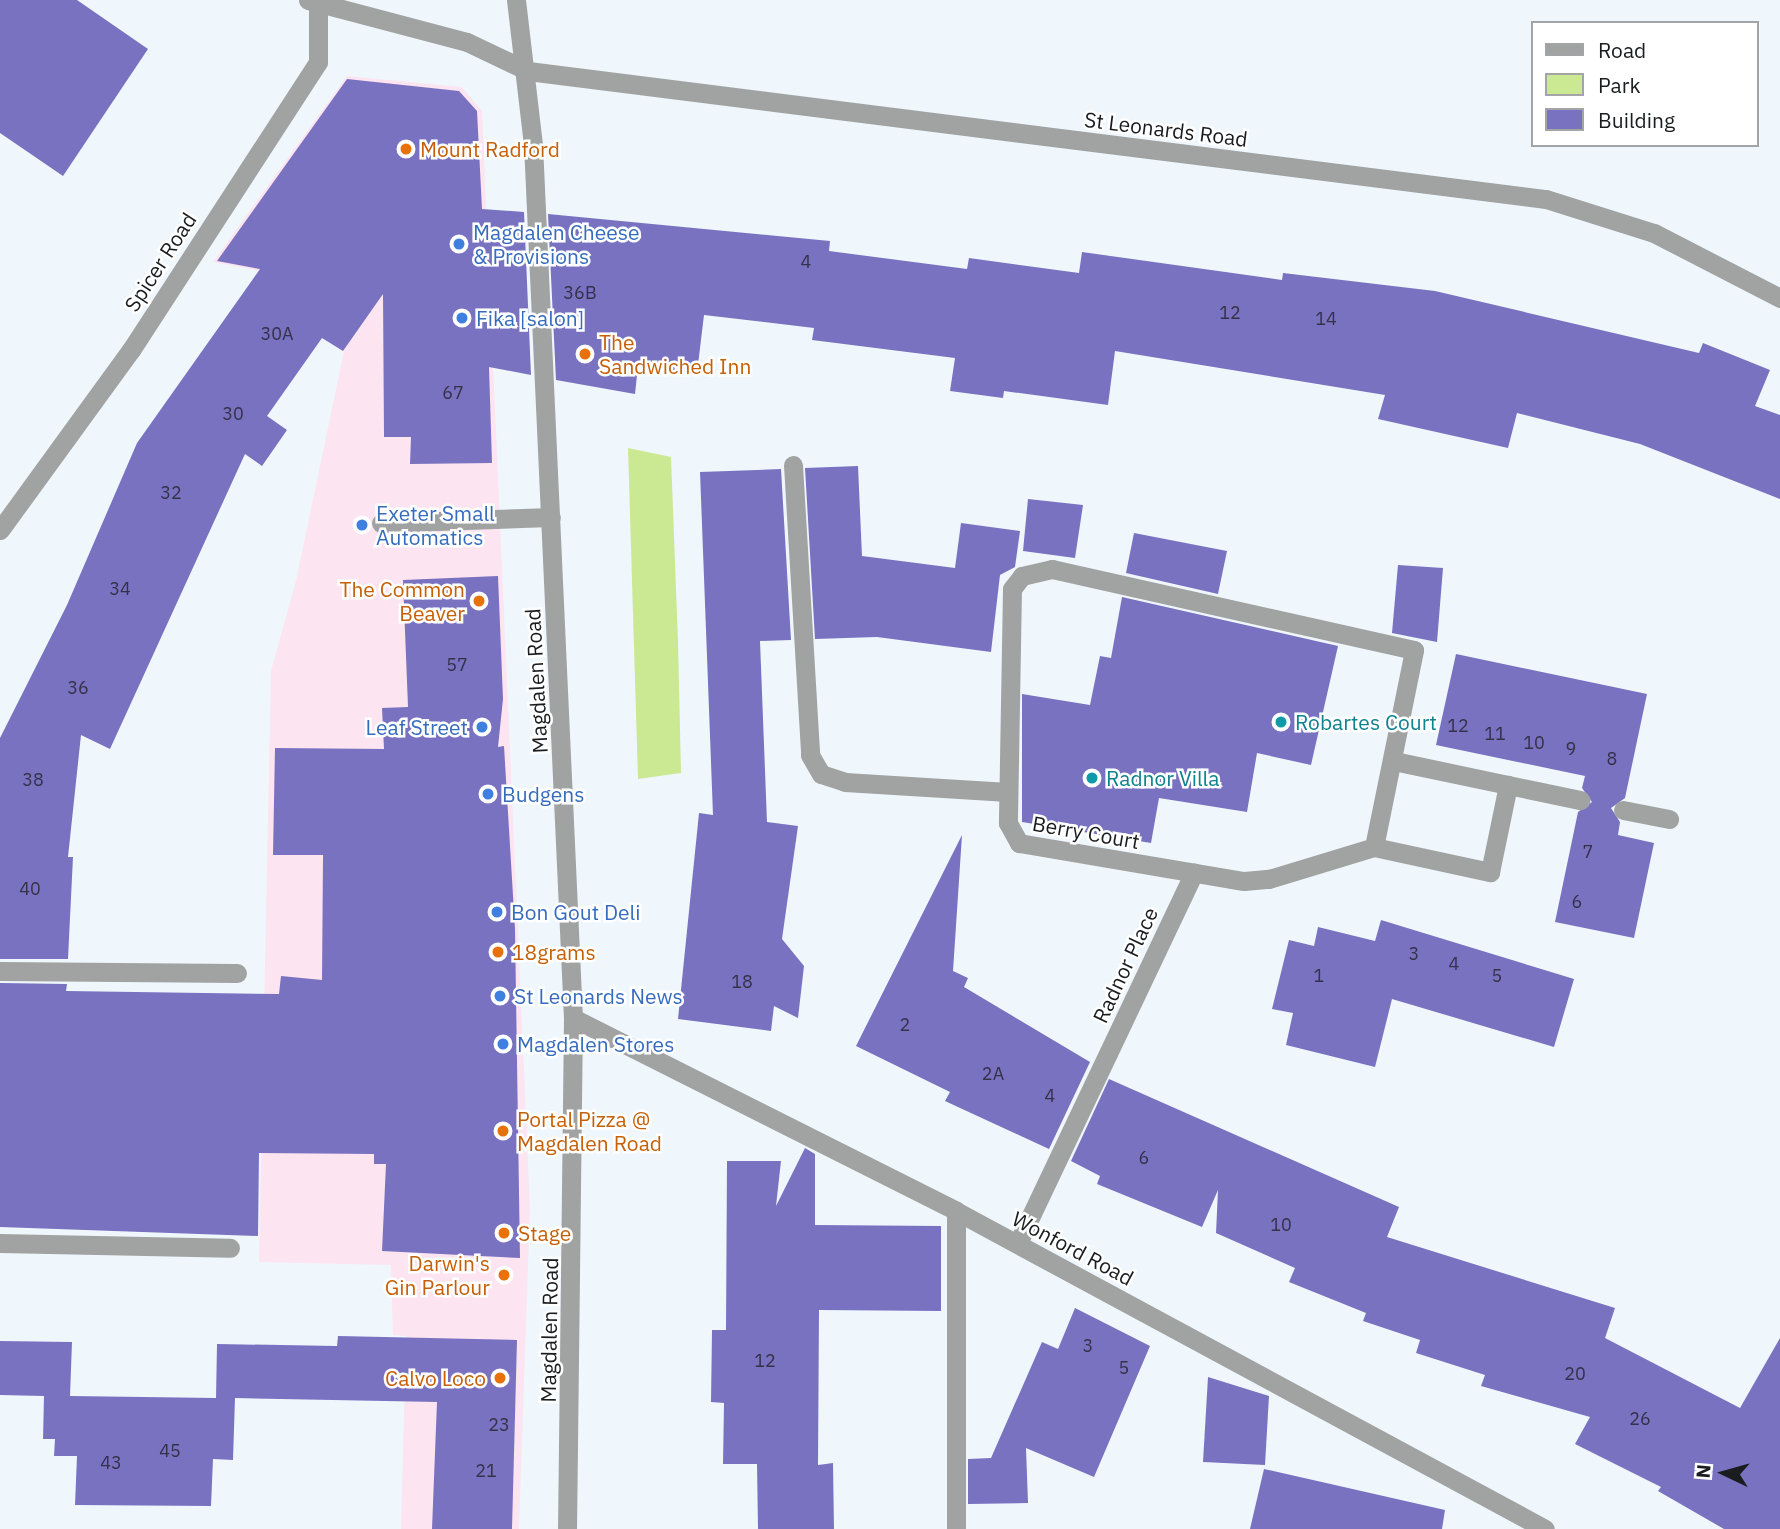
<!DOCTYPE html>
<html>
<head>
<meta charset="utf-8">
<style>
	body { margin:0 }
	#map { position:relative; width:1780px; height:1529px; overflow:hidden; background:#eff7fd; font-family:"IBM Plex Sans",sans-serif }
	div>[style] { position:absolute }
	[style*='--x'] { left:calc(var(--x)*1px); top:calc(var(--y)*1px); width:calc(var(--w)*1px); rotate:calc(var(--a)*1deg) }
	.commercial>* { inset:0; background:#fce4f0 }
	.green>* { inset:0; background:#cbe893 }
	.building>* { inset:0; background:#7972c1 }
	.service>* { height:19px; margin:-9.5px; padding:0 9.5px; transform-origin:9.5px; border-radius:9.5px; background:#a0a3a1 }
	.minor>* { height:19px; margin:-9.5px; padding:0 9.5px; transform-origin:9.5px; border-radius:9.5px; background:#a0a3a1 }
	.dots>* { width:19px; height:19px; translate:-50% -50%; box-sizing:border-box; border:4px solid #fff; border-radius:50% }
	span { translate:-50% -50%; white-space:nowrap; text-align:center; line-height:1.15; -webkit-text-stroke:5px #fff; paint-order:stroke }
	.number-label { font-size:18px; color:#323248 }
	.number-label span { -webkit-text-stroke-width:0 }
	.street-label { font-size:21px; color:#1a1c1f }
	.food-label { font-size:21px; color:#c56008 }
	.left { translate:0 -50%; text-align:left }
	.right { translate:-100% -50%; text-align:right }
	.shop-label { font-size:21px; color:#366cbe }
	.culture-label { font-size:21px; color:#0d838f }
	.legend { position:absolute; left:1531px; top:21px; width:228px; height:126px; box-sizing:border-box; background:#fff; border:2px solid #a3a4a5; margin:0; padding:9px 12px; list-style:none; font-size:21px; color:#1a1c1f }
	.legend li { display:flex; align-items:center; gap:14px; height:35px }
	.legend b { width:35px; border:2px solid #a3a4a5 }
	.north { position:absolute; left:1689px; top:1438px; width:70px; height:70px; -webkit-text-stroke:5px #fff; paint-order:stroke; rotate:275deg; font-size:19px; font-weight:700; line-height:28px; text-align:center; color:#1a1c1f }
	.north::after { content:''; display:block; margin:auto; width:24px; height:32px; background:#1a1c1f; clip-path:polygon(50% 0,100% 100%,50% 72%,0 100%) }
</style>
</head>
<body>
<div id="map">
	<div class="commercial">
		<div style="clip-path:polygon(347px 76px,462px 87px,482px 111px,530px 1208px,519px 1529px,401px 1529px,406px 1336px,393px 1335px,391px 1265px,259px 1262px,271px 671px,296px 581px,357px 289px,213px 262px)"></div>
	</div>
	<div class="green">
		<div style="clip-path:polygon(628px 448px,671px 457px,678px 642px,681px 773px,638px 779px)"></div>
	</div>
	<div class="building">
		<div style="clip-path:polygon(0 0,77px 0,148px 49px,63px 176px,0 133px)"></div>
		<div style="clip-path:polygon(347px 79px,459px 91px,477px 111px,482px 209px,524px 212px,531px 375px,489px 367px,492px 463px,410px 464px,411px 437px,384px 437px,383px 294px,343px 351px,322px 338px,267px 416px,287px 430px,262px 466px,245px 454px,110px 749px,81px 735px,68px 857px,73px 857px,68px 959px,0 959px,0 738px,67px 605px,137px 443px,260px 269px,217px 261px)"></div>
		<div style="clip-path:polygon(548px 214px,830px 241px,829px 251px,967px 269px,969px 258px,1079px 273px,1082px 252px,1282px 280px,1283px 273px,1435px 291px,1699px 353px,1703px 343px,1770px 370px,1755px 406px,1780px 415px,1780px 499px,1640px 444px,1517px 413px,1508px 448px,1378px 419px,1385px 395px,1115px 351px,1108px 405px,1004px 391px,1003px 398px,950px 391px,955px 358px,812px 340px,814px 328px,704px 315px,697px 373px,638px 366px,635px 394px,556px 380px)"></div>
		<div style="clip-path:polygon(858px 466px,862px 556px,955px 568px,961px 523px,1020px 531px,1015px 567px,1000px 575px,991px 652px,877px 637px,815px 639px,805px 468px)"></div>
		<div style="clip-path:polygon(781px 469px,791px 640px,760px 641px,767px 822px,798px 826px,782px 939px,804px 966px,798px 1018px,774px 1006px,771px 1031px,678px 1019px,699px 813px,713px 815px,700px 472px)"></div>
		<div style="clip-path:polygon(1028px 499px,1083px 505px,1075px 558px,1023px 551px)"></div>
		<div style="clip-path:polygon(1134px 533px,1227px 551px,1218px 594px,1126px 573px)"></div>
		<div style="clip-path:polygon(1398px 565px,1443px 568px,1437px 642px,1392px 633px)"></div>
		<div style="clip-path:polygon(498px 576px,503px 699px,498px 747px,504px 746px,515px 929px,520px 1258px,382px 1251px,386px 1164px,374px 1164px,374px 1154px,259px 1153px,258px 1236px,0 1227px,0 983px,67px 984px,66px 991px,279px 994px,281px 976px,322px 980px,323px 855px,273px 855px,275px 748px,384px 749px,382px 708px,408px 707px,403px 580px)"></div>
		<div style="clip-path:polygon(1122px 597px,1338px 646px,1311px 765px,1257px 753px,1247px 812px,1159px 798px,1151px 843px,1022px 822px,1022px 694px,1090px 705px,1100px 656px,1111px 658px)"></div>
		<div style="clip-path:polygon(1456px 654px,1647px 694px,1625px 798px,1611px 808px,1620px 822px,1618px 835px,1654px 843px,1634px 938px,1555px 922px,1578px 812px,1592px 802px,1582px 788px,1585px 776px,1436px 745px)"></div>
		<div style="clip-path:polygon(962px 835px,953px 971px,968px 978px,964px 987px,1090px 1062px,1049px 1149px,945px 1101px,950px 1092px,856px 1046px)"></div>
		<div style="clip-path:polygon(1381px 920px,1574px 979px,1554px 1047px,1392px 999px,1375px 1067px,1286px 1045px,1293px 1013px,1272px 1009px,1289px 940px,1314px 946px,1318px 927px,1375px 941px)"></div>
		<div style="clip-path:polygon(1109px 1079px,1399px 1207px,1387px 1237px,1615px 1308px,1605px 1338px,1740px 1408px,1780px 1338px,1780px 1529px,1724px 1529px,1658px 1491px,1661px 1487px,1575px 1444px,1590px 1417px,1481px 1386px,1485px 1375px,1416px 1353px,1420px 1340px,1363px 1321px,1366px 1313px,1289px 1282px,1295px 1268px,1216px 1233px,1218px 1190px,1202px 1227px,1097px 1184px,1100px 1176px,1071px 1161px)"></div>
		<div style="clip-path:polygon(805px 1148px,815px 1154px,815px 1225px,941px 1226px,941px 1311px,819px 1310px,818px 1465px,833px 1463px,834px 1529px,758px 1529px,757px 1464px,723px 1464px,724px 1403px,711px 1402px,712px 1330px,726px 1330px,727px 1161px,781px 1161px,776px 1206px)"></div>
		<div style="clip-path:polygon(1075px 1308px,1150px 1346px,1094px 1477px,1026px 1448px,1028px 1503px,968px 1504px,968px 1459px,991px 1458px,1042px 1342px,1058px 1349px)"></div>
		<div style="clip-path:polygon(338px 1336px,517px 1340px,512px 1529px,432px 1529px,437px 1402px,235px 1398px,233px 1460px,213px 1459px,211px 1506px,75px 1505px,77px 1456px,54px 1456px,55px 1439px,43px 1439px,44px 1396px,0 1395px,0 1341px,72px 1342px,70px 1396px,216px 1398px,217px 1344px,337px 1346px)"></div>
		<div style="clip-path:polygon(1208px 1377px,1269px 1396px,1265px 1465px,1203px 1462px)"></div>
		<div style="clip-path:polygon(1264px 1469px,1445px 1510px,1442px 1529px,1250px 1529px)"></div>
	</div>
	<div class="service">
		<div style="--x:793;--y:465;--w:290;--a:86.6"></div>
		<div style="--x:810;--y:755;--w:22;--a:60"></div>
		<div style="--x:821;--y:774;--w:25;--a:18"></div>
		<div style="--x:845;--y:782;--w:163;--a:3.5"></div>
		<div style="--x:381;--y:523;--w:170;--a:-2"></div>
		<div style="--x:1508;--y:785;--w:74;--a:11.8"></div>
		<div style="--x:1623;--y:810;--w:47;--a:11.1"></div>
		<div style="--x:0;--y:971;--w:237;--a:0.5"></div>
		<div style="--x:0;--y:1243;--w:230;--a:1.2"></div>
		<div style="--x:956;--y:1529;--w:318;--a:-90"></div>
	</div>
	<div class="minor">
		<div style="--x:308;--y:0;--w:164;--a:14.8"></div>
		<div style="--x:467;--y:42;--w:68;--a:25.4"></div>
		<div style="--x:528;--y:71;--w:1026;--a:7.17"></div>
		<div style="--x:1546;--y:199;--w:113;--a:17.5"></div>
		<div style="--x:1654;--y:233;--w:142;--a:27.3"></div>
		<div style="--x:516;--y:0;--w:145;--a:83.3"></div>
		<div style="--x:533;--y:144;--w:875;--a:87.38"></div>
		<div style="--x:573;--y:1018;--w:511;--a:90.67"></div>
		<div style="--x:0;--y:530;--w:223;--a:-54"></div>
		<div style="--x:131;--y:350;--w:343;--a:-57"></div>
		<div style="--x:318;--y:62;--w:58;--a:-90"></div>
		<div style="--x:1374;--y:847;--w:201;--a:-78.5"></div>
		<div style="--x:1414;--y:650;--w:371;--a:-167.4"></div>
		<div style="--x:1052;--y:569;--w:31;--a:167"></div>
		<div style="--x:1022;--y:576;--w:16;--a:128"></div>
		<div style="--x:1012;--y:589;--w:234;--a:91"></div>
		<div style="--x:1008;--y:823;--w:23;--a:61"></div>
		<div style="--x:1019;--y:843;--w:228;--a:9.6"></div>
		<div style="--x:1244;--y:881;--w:25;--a:-5"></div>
		<div style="--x:1269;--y:879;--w:110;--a:-16.9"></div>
		<div style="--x:1374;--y:847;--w:119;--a:12.2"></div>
		<div style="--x:1490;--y:872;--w:89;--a:-78.3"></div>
		<div style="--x:1508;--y:785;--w:116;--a:-168.1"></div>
		<div style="--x:573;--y:1018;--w:429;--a:26.7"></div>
		<div style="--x:956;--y:1211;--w:669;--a:28.36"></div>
		<div style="--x:1018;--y:1243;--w:410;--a:-64.6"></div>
	</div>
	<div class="dots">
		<div style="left:406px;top:149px;background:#e8710a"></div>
		<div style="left:459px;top:244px;background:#3f7fe0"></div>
		<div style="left:462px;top:318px;background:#3f7fe0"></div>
		<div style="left:585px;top:354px;background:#e8710a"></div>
		<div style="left:362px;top:525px;background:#3f7fe0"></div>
		<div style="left:479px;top:601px;background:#e8710a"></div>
		<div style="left:1281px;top:722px;background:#0f9aa8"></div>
		<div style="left:482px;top:727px;background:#3f7fe0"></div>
		<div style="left:1092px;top:778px;background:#0f9aa8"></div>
		<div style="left:488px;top:794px;background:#3f7fe0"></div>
		<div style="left:497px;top:912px;background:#3f7fe0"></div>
		<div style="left:498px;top:952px;background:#e8710a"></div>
		<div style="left:500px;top:996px;background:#3f7fe0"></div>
		<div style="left:503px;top:1044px;background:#3f7fe0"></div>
		<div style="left:503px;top:1131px;background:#e8710a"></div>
		<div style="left:504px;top:1233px;background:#e8710a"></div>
		<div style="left:504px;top:1275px;background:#e8710a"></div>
		<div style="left:500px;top:1378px;background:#e8710a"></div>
	</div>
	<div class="number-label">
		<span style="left:806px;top:262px">4</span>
		<span style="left:580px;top:293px">36B</span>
		<span style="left:1230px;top:313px">12</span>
		<span style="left:1326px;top:319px">14</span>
		<span style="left:277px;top:334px">30A</span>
		<span style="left:453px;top:393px">67</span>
		<span style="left:233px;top:414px">30</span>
		<span style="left:171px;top:493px">32</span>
		<span style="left:120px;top:589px">34</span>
		<span style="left:457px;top:665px">57</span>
		<span style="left:78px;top:688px">36</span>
		<span style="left:1458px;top:726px">12</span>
		<span style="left:1495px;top:734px">11</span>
		<span style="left:1534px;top:743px">10</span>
		<span style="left:1571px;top:749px">9</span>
		<span style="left:1612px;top:759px">8</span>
		<span style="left:33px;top:780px">38</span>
		<span style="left:1588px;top:852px">7</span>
		<span style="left:30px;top:889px">40</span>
		<span style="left:1577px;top:902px">6</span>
		<span style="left:1414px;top:954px">3</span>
		<span style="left:1454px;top:964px">4</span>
		<span style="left:1319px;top:976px">1</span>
		<span style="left:1497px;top:976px">5</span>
		<span style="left:742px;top:982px">18</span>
		<span style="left:905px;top:1025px">2</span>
		<span style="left:993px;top:1074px">2A</span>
		<span style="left:1050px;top:1096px">4</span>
		<span style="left:1144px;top:1158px">6</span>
		<span style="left:1281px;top:1225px">10</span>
		<span style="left:1088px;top:1346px">3</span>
		<span style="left:765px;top:1361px">12</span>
		<span style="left:1124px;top:1368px">5</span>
		<span style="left:1575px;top:1374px">20</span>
		<span style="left:1640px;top:1419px">26</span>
		<span style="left:499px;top:1425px">23</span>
		<span style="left:170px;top:1451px">45</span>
		<span style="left:111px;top:1463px">43</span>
		<span style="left:486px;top:1471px">21</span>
	</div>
	<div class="street-label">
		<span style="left:1166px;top:129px;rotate:7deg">St Leonards Road</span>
		<span style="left:160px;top:262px;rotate:-57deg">Spicer Road</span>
		<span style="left:536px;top:681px;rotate:-93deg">Magdalen Road</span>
		<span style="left:1086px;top:832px;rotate:10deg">Berry Court</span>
		<span style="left:1125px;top:965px;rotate:-65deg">Radnor Place</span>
		<span style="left:1073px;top:1248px;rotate:28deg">Wonford Road</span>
		<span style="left:549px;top:1330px;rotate:-89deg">Magdalen Road</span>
	</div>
	<div class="food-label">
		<span class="left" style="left:420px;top:149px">Mount Radford</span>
		<span class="left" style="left:599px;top:354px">The<br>Sandwiched Inn</span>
		<span class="right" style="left:465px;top:601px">The Common<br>Beaver</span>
		<span class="left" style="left:512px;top:952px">18grams</span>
		<span class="left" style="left:517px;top:1131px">Portal Pizza @<br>Magdalen Road</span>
		<span class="left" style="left:518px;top:1233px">Stage</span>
		<span class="right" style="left:490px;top:1275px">Darwin's<br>Gin Parlour</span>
		<span class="right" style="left:486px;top:1378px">Calvo Loco</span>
	</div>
	<div class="shop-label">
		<span class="left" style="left:473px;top:244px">Magdalen Cheese<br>&amp; Provisions</span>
		<span class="left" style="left:476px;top:318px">Fika [salon]</span>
		<span class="left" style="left:376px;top:525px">Exeter Small<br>Automatics</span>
		<span class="right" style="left:468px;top:727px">Leaf Street</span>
		<span class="left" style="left:502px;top:794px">Budgens</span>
		<span class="left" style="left:511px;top:912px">Bon Gout Deli</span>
		<span class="left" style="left:514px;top:996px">St Leonards News</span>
		<span class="left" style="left:517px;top:1044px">Magdalen Stores</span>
	</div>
	<div class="culture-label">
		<span class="left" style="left:1295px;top:722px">Robartes Court</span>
		<span class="left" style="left:1106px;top:778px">Radnor Villa</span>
	</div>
	<ul class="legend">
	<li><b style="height:9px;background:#a0a3a1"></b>Road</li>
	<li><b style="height:19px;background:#cbe893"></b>Park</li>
	<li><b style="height:19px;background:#7972c1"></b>Building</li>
	</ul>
	<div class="north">N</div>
</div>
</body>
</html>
